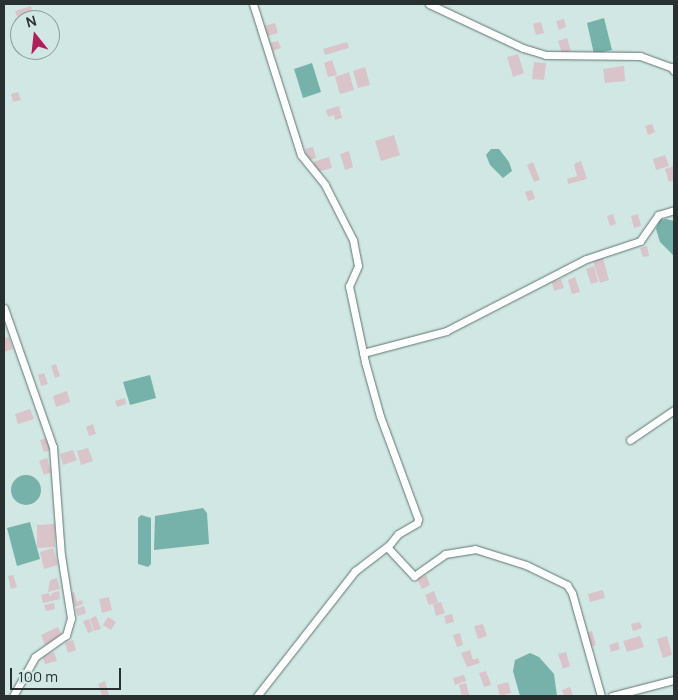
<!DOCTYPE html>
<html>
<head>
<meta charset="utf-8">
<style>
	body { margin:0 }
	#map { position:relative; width:678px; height:700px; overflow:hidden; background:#d0e7e3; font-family:Manrope,sans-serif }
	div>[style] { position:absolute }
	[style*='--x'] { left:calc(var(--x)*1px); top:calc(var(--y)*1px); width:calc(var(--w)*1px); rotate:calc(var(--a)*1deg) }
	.water>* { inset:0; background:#76b2aa }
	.round { border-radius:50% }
	.building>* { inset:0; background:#d9c4c9 }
	.roads { filter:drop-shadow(0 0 1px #607572) drop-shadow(0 0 1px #607572) }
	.street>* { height:7px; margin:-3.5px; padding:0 3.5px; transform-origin:3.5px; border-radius:3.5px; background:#fff }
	span { translate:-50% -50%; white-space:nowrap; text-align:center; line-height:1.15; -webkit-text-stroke:4px #d0e7e3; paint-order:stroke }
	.frame { position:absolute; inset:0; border:5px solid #293130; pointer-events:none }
	.north { position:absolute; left:10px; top:10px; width:50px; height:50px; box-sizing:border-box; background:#d0e7e3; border:1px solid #8d9e9b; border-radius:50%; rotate:344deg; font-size:14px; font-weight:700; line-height:20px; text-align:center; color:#293130 }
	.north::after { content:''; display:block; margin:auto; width:18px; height:22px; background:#af2058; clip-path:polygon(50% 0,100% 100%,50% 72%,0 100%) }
	.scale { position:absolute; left:10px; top:668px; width:111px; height:22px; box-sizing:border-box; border:2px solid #293130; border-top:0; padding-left:6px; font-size:15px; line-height:18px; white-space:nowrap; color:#293130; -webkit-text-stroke:4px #d0e7e3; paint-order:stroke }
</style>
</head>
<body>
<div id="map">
	<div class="water">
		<div style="clip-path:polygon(604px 18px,612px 50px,594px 54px,587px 23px)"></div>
		<div style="clip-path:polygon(312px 63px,321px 92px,303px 98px,294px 69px)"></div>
		<div style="clip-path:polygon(491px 149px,499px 149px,509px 162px,512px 171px,503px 178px,490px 165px,486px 155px)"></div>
		<div style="clip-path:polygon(666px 219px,674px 221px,674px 256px,660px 242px,656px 229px,659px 220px)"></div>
		<div style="clip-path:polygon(150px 375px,156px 398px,130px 405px,123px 382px)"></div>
		<div class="round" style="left:11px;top:475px;width:30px;height:30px"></div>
		<div style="clip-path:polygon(203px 508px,207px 513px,209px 544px,154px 550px,155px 516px)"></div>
		<div style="clip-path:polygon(141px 515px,151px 518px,151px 564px,148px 567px,138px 564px,138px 518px)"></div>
		<div style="clip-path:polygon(30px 522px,40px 559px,17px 566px,7px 528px)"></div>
		<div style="clip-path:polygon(530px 653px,539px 657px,554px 674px,557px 696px,520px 696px,513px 671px,515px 660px)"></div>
	</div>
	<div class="building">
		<div style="clip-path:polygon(31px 6px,32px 12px,17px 17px,15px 11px)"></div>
		<div style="clip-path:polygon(41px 14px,42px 20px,19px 20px,19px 19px)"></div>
		<div style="clip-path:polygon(564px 19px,566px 27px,559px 30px,556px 21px)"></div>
		<div style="clip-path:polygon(541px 22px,544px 33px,536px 35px,533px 24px)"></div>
		<div style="clip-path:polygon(275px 23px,278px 33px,267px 36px,264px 26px)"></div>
		<div style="clip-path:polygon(567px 38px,571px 51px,562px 54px,558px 41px)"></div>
		<div style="clip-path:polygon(278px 41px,281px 48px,273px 51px,270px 43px)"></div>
		<div style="clip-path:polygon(347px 42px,349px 48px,325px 55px,323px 49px)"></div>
		<div style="clip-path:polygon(518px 54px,524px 73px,513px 77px,507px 57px)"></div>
		<div style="clip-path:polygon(332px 60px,337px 75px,328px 77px,324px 63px)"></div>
		<div style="clip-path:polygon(534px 62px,546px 63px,544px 80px,532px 79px)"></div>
		<div style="clip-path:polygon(624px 66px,625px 81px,605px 83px,603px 69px)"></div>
		<div style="clip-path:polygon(365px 67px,370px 85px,358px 88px,353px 71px)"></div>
		<div style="clip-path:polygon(349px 72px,354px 90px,340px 94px,335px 77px)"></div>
		<div style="clip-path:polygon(18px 92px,21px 100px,13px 102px,11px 94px)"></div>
		<div style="clip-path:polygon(339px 106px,342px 118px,335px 120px,334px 115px,328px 117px,326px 110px)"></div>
		<div style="clip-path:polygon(652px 124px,655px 132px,648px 135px,645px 126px)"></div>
		<div style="clip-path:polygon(394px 135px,400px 155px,381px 161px,375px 141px)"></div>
		<div style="clip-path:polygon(313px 147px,316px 158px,309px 160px,305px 149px)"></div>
		<div style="clip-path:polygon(349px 151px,353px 167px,345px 170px,340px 154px)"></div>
		<div style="clip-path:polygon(665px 155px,669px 166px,656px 170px,653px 159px)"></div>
		<div style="clip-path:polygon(329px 157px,332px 168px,316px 172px,313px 162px)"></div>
		<div style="clip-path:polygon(581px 161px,587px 179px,568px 184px,567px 179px,577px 176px,574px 164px)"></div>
		<div style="clip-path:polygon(533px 162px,540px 180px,534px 182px,527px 165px)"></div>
		<div style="clip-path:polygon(674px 166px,674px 180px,669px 182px,665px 169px)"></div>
		<div style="clip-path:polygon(532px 190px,535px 199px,528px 201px,525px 192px)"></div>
		<div style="clip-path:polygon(613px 214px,616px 224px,610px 226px,607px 216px)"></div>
		<div style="clip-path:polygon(638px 214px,641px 226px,634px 228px,631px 216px)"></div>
		<div style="clip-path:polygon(647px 246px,649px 256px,643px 257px,640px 248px)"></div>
		<div style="clip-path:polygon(603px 258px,609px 280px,600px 283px,593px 261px)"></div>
		<div style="clip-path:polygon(594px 266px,598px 282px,591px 284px,586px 269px)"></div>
		<div style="clip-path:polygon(575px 277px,580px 292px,572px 294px,568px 280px)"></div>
		<div style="clip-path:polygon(561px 279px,564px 288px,554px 291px,552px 282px)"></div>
		<div style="clip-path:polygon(9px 337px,13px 349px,4px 352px,4px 338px)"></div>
		<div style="clip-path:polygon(56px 364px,60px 376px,55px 378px,51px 366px)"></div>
		<div style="clip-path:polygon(44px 373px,48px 384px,41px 386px,38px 375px)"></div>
		<div style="clip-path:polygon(67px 391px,70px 402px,56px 407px,53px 396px)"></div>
		<div style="clip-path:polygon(125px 398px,126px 404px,117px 407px,115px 401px)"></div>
		<div style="clip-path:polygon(30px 409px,34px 419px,18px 424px,15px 414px)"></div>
		<div style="clip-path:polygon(93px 424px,96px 434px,89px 436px,86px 427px)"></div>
		<div style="clip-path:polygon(47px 438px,51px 450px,44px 452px,40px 440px)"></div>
		<div style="clip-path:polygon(88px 448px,93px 461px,81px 465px,77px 451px)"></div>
		<div style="clip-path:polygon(73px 450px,77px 460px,63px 465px,60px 454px)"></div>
		<div style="clip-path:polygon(47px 458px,51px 472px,44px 475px,39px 461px)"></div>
		<div style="clip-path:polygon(55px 524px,55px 547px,37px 548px,37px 525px)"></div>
		<div style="clip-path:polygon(53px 548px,58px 565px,44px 569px,40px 552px)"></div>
		<div style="clip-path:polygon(13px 575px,17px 587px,11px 589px,8px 576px)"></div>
		<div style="clip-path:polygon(426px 575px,430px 585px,422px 589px,417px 579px)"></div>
		<div style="clip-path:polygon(57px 578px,60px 589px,48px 592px,50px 580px)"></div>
		<div style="clip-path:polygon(603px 590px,605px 598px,590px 602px,588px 594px)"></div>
		<div style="clip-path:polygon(59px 591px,60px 599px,43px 603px,41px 595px,49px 593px,50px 597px,52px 593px)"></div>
		<div style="clip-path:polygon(434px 591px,438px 602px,429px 605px,425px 595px)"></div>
		<div style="clip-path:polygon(74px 592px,77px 602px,82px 600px,83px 604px,75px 607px,70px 593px)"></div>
		<div style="clip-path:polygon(109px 597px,112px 610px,102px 613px,99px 599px)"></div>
		<div style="clip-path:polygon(441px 602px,445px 613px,436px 616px,433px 604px)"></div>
		<div style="clip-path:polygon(54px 603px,55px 609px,46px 611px,44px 605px)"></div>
		<div style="clip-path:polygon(84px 606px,86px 613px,78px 616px,75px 609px)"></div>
		<div style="clip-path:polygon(452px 614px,454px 622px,446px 624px,444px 616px)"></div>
		<div style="clip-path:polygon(96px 616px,101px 629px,94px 631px,90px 619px)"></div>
		<div style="clip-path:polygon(108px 617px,116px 622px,111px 630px,103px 625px)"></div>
		<div style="clip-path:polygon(89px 619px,93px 631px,88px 633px,83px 621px)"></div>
		<div style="clip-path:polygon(640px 622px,642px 628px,633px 631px,631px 624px)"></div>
		<div style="clip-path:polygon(483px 624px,487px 636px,478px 639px,474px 626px)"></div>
		<div style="clip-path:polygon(58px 627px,63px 637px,45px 645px,41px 635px)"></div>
		<div style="clip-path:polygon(592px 631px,596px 645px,590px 647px,585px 633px)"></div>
		<div style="clip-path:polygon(460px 633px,463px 645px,457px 647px,453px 635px)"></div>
		<div style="clip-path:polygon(640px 636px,644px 647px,627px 652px,623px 641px)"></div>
		<div style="clip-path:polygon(667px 636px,672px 655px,663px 658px,657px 639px)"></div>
		<div style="clip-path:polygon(73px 640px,76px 650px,68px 653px,65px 643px)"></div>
		<div style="clip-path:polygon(618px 642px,620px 649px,611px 652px,609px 645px)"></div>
		<div style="clip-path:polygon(470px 650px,473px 660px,478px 658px,480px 663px,467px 667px,461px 653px)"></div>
		<div style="clip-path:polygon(54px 652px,57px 661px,45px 664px,42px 656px)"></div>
		<div style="clip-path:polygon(566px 652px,570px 666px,563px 669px,558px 654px)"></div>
		<div style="clip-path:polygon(486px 671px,491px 685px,484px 687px,479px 673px)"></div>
		<div style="clip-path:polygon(464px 675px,466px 681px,455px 685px,453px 678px)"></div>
		<div style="clip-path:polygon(105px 681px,109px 695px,102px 696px,98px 684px)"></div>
		<div style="clip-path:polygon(508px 682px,511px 693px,500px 696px,497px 685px)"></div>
		<div style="clip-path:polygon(466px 683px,469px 694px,472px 696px,462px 696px,459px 685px)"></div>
		<div style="clip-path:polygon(570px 687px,573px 696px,564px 696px,562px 690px)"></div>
	</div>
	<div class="roads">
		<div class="street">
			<div style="--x:253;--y:4;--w:158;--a:72.4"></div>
			<div style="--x:301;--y:155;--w:38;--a:51"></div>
			<div style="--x:325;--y:185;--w:62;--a:63"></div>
			<div style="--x:353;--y:240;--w:26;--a:79"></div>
			<div style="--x:358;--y:266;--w:22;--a:114"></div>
			<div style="--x:349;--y:286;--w:78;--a:78.1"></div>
			<div style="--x:365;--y:362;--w:56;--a:74.5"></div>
			<div style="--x:380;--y:416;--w:110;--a:69.7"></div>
			<div style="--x:418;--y:519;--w:4;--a:104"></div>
			<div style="--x:417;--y:523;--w:22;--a:150"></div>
			<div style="--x:398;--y:534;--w:14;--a:129"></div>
			<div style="--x:389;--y:545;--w:43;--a:142.6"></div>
			<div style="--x:355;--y:571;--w:159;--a:128.1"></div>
			<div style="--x:429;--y:4;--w:104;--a:25.1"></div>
			<div style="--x:523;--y:48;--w:24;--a:17"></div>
			<div style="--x:546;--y:55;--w:94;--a:0.6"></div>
			<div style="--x:640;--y:56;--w:33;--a:20"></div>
			<div style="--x:671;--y:67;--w:5;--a:53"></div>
			<div style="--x:4;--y:308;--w:147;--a:70.6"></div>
			<div style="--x:53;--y:447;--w:108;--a:85.8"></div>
			<div style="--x:61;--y:555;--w:64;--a:81"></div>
			<div style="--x:71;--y:618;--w:18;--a:106"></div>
			<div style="--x:66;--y:635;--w:38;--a:145"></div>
			<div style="--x:35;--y:657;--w:45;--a:119.4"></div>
			<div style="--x:363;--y:353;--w:86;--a:-14.8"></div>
			<div style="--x:446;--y:331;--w:157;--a:-27.2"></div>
			<div style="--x:586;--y:259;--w:57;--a:-18.4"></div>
			<div style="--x:640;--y:241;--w:32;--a:-55"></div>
			<div style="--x:658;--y:215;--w:17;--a:-17"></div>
			<div style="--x:630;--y:440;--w:53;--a:-34.3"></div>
			<div style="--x:387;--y:547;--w:40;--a:47"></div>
			<div style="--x:414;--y:576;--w:38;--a:-35"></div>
			<div style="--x:445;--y:554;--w:30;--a:-9"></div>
			<div style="--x:475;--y:549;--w:53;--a:17.4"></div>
			<div style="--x:526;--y:565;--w:46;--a:26"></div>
			<div style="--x:567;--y:585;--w:9;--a:58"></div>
			<div style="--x:572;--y:593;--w:107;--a:74.3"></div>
			<div style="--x:612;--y:696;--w:64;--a:-14.5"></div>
		</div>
	</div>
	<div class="frame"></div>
	<div class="north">N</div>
	<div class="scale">100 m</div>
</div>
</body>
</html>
